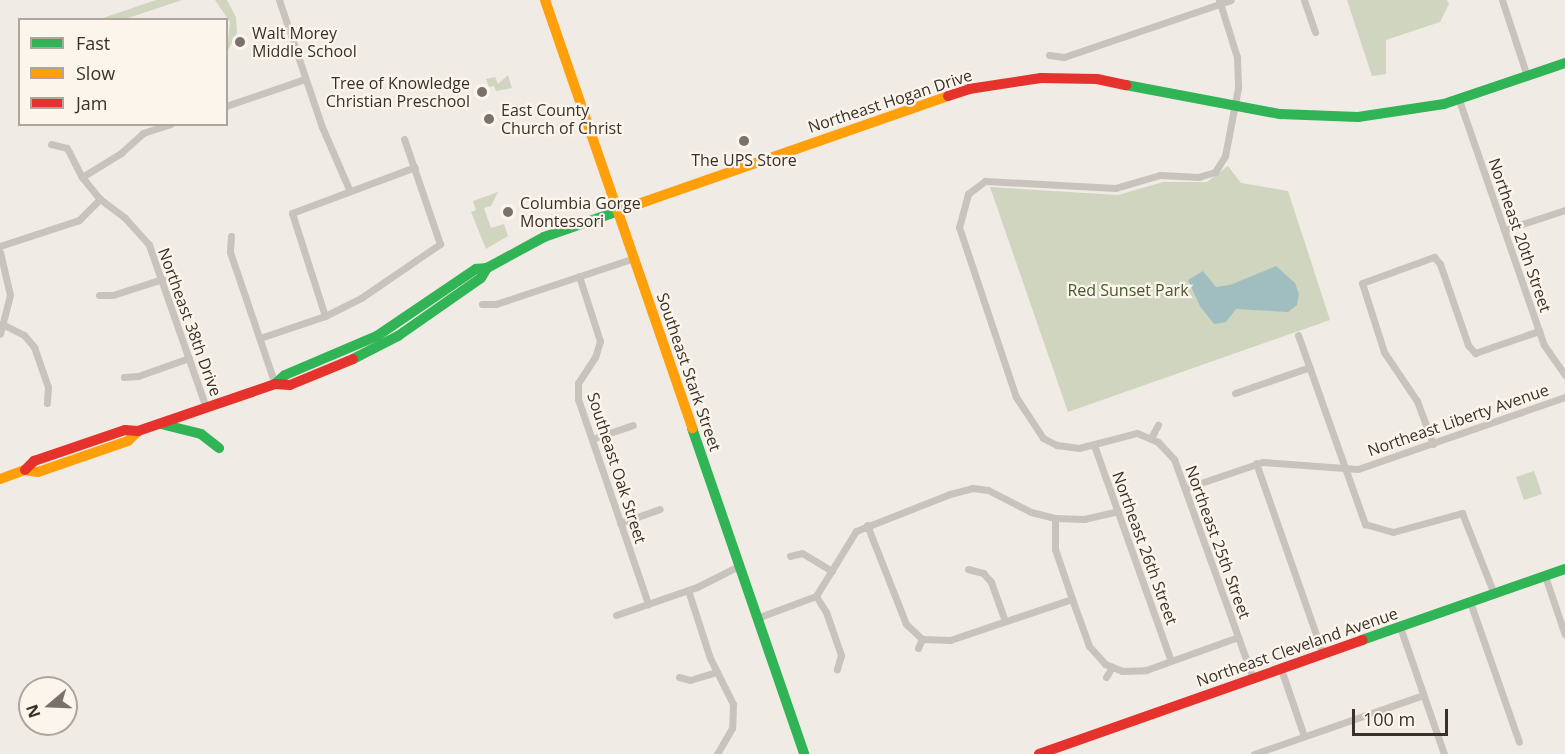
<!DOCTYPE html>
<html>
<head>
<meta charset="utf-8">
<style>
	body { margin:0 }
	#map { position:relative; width:1565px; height:754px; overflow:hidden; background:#f0ebe4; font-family:"Open Sans",sans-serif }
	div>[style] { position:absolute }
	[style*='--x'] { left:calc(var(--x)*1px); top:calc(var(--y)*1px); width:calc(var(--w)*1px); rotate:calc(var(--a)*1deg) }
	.green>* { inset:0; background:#cfd5be }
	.water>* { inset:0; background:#a0bec0 }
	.street>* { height:7px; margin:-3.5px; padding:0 3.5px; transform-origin:3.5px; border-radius:3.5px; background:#c8c3bd }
	.fast>* { height:10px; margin:-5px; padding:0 5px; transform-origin:5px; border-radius:5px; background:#30b455 }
	.slow>* { height:10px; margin:-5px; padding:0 5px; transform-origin:5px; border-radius:5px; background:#ff9f0a }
	.jam>* { height:10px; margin:-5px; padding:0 5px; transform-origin:5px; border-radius:5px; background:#e5322d }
	.dots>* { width:16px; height:16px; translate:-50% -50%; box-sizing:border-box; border:3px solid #fbf5ec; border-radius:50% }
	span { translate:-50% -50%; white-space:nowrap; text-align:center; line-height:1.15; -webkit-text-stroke:4.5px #fbf5ec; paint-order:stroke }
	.poi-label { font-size:16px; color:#3a302a }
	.left { translate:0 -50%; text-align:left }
	.right { translate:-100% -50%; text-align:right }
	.street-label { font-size:16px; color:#3a302a }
	.park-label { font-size:16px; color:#46592d }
	.legend { position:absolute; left:18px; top:18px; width:210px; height:108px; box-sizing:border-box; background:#fbf5ec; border:2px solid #aea69e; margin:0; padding:8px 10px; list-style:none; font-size:18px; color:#3a302a }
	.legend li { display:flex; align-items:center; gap:12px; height:30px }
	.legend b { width:30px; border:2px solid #aea69e }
	.north { position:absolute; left:18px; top:676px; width:60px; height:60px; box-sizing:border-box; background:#fbf5ec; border:2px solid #aea69e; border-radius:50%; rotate:251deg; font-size:16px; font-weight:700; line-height:24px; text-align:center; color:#3a302a }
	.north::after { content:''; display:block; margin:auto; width:21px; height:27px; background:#7a716b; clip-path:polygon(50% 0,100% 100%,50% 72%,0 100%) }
	.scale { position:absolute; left:1352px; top:709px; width:96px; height:27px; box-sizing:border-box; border:3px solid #3a302a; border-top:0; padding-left:8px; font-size:18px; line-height:21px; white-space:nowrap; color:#3a302a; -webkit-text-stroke:4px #fbf5ec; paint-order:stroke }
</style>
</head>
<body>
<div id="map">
	<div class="green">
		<div style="clip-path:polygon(156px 0,182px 0,125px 19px,100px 19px)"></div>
		<div style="clip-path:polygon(215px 0,227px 0,236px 17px,237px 33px,227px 52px,230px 22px)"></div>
		<div style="clip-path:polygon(1347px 0,1447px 0,1449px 4px,1440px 22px,1386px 40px,1386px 74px,1372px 76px)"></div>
		<div style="clip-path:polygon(508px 75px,512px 88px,496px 91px,494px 86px,489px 87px,486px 79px,495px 77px,498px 84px)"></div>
		<div style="clip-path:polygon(1228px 166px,1241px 183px,1288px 191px,1330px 320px,1068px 412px,990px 187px,1118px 195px,1163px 182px,1207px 182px)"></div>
		<div style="clip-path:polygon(498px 192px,491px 206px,484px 208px,491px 228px,504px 224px,508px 236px,486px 249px,471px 212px,476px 210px,473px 201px)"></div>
		<div style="clip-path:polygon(1534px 471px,1542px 494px,1524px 500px,1516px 477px)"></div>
	</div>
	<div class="water">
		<div style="clip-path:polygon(1276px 266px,1295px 283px,1299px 294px,1297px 305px,1288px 312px,1236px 309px,1226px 322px,1214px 324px,1200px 306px,1188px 280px,1203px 271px,1216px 287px,1230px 285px)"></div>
	</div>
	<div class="street">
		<div style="--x:279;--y:0;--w:134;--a:71.3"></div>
		<div style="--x:322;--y:127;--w:68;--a:66.5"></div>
		<div style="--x:1219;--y:0;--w:60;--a:72.5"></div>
		<div style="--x:1237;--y:57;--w:31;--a:88"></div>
		<div style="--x:1238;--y:88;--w:69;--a:100.8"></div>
		<div style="--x:1225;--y:156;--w:19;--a:122"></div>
		<div style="--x:1215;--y:172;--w:17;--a:163"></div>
		<div style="--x:1199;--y:177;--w:39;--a:-177"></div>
		<div style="--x:1160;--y:175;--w:47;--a:163.9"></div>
		<div style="--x:1115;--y:188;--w:130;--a:-176.9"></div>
		<div style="--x:985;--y:181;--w:21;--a:143"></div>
		<div style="--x:968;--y:194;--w:34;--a:105"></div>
		<div style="--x:959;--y:227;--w:179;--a:71.5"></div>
		<div style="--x:1016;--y:397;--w:49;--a:56.6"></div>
		<div style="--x:1043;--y:438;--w:16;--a:27"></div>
		<div style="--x:1057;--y:445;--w:22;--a:8"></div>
		<div style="--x:1079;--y:448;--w:60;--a:-14.5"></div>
		<div style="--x:1137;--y:433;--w:23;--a:23"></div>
		<div style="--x:1158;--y:442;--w:23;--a:47"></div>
		<div style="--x:1174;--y:459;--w:234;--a:70.2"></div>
		<div style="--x:1304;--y:0;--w:34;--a:71"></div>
		<div style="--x:1502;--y:0;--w:80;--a:71.8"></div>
		<div style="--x:1049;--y:55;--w:15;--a:8"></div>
		<div style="--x:1064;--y:57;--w:176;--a:-18.8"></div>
		<div style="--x:1459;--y:100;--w:259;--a:70.9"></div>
		<div style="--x:1544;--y:345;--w:37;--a:55"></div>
		<div style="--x:226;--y:106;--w:83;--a:-18.9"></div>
		<div style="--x:51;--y:144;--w:16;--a:14"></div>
		<div style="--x:67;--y:148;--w:33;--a:63"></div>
		<div style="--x:82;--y:177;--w:28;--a:51"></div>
		<div style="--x:100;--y:199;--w:31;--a:37"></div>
		<div style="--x:125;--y:218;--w:36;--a:48"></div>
		<div style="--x:149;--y:245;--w:173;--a:70.7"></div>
		<div style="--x:82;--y:177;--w:46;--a:-31.6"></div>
		<div style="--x:121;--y:153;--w:30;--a:-42"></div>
		<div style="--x:143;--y:133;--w:29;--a:-18"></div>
		<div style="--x:1504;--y:230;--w:64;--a:-18.2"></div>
		<div style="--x:231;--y:236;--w:16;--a:94"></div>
		<div style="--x:230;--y:252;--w:139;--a:71.2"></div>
		<div style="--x:0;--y:246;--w:83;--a:-18.2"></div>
		<div style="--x:79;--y:220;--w:30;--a:-45"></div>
		<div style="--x:0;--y:252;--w:44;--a:76.9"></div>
		<div style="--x:10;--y:295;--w:40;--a:104.4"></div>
		<div style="--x:579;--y:276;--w:68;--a:72.1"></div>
		<div style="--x:600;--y:341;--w:17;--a:107"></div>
		<div style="--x:595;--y:357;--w:31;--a:123"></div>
		<div style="--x:578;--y:383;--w:16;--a:90"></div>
		<div style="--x:578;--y:399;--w:217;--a:71.1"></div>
		<div style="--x:99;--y:295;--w:14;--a:0"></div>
		<div style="--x:113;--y:295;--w:52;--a:-18.1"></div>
		<div style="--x:482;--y:304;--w:14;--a:0"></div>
		<div style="--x:496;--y:304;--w:145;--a:-18.4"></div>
		<div style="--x:325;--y:316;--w:108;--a:-107.8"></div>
		<div style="--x:292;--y:213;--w:131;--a:-20.5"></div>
		<div style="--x:4;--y:325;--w:22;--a:27"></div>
		<div style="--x:24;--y:335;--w:16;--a:50"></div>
		<div style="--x:34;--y:347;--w:42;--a:70.7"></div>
		<div style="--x:48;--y:387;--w:16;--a:94"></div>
		<div style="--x:1298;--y:335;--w:201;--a:70.5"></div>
		<div style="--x:1365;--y:524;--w:29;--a:16"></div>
		<div style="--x:1393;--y:532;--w:72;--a:-15.4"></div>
		<div style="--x:1462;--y:513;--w:87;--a:68.4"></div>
		<div style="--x:260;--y:338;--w:69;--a:-18.7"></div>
		<div style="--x:325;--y:316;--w:40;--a:-26.6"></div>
		<div style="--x:361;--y:298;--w:96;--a:-34.4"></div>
		<div style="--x:440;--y:244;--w:111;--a:-108.9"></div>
		<div style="--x:124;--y:377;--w:14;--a:-4"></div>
		<div style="--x:138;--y:376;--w:54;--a:-19.4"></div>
		<div style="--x:1235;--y:393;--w:79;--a:-19.1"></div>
		<div style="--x:1151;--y:438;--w:15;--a:-62"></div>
		<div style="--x:592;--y:439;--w:43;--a:-18.9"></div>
		<div style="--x:1433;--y:444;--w:46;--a:-110.4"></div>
		<div style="--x:1417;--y:401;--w:59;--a:-124"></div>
		<div style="--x:1384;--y:352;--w:72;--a:-107.7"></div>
		<div style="--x:1362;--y:283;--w:77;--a:-19.9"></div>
		<div style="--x:1434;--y:257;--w:9;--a:49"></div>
		<div style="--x:1440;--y:264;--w:86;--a:70.9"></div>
		<div style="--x:1468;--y:345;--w:11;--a:49"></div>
		<div style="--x:1475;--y:353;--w:68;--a:-19"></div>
		<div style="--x:1094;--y:445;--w:229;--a:70.4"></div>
		<div style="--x:1256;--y:463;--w:202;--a:70.7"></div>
		<div style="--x:1186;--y:488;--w:81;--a:-18.7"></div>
		<div style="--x:1263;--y:462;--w:95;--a:4.2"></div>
		<div style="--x:1358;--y:469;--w:219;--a:-19.2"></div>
		<div style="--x:1055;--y:518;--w:31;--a:90"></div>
		<div style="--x:1055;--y:549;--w:53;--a:71.2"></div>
		<div style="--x:1072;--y:599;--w:50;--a:70.1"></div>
		<div style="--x:1089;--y:646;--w:24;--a:48"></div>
		<div style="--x:1105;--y:664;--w:18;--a:22"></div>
		<div style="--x:1122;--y:671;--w:24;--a:-2"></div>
		<div style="--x:1146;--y:670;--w:98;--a:-19.7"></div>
		<div style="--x:620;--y:523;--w:42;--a:-19.3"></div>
		<div style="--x:867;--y:525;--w:106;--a:68.5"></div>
		<div style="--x:906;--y:624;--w:22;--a:43"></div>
		<div style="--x:922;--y:639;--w:28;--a:2"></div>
		<div style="--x:950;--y:640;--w:129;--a:-18.6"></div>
		<div style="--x:790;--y:556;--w:12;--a:-14"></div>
		<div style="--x:802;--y:553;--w:35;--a:31"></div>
		<div style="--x:968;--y:569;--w:16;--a:15"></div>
		<div style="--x:983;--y:573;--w:12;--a:48"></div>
		<div style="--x:991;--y:582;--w:41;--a:70.3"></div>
		<div style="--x:1545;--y:576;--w:62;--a:71.3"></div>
		<div style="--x:688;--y:590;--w:71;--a:72.1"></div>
		<div style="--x:710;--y:658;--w:51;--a:63.4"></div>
		<div style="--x:733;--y:704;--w:24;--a:92"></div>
		<div style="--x:732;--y:728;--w:30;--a:120"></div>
		<div style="--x:816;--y:596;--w:19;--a:58"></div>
		<div style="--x:826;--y:612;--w:46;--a:70.8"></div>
		<div style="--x:841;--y:655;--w:15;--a:106"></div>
		<div style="--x:1470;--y:602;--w:148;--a:70.7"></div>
		<div style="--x:616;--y:615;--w:86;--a:-19.1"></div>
		<div style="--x:697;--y:587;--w:47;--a:-26.6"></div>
		<div style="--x:757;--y:618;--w:63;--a:-20.4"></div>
		<div style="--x:816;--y:596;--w:76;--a:-58.4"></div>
		<div style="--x:856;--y:531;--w:101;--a:-21.5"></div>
		<div style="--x:950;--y:494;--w:23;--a:-15"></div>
		<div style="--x:972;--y:488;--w:16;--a:7"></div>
		<div style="--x:988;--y:490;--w:48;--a:27.1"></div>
		<div style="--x:1031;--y:512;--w:25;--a:14"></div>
		<div style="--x:1055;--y:518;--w:29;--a:2"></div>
		<div style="--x:1084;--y:519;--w:35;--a:-13"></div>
		<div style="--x:1400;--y:627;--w:134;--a:70.9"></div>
		<div style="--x:918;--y:648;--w:10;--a:-66"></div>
		<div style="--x:1281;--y:669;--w:71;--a:71.1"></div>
		<div style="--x:679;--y:677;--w:11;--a:15"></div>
		<div style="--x:690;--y:680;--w:28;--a:-17"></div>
		<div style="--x:1106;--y:677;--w:12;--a:-59"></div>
		<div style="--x:1254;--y:754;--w:179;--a:-19.2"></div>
	</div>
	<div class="fast">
		<div style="--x:1126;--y:85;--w:157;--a:10.7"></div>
		<div style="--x:1280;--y:114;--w:78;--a:2.2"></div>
		<div style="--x:1358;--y:117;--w:87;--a:-8.6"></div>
		<div style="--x:1444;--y:104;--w:128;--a:-18.7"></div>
		<div style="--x:353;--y:359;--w:51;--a:-27.1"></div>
		<div style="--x:398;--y:336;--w:101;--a:-34.9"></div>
		<div style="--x:481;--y:278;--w:12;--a:-59"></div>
		<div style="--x:275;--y:384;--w:13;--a:-42"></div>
		<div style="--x:285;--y:375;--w:100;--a:-23"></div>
		<div style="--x:377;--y:336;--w:120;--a:-34.1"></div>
		<div style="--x:476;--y:269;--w:11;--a:-5"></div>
		<div style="--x:487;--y:268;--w:65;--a:-28.5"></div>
		<div style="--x:544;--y:237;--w:103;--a:-19.3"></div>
		<div style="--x:161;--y:424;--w:41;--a:14"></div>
		<div style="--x:201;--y:434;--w:23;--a:38"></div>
		<div style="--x:692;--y:428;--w:345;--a:71"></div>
		<div style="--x:1362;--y:640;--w:215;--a:-19.3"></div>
	</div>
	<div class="slow">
		<div style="--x:545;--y:0;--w:453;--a:71"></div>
		<div style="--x:641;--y:203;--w:325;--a:-19.2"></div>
		<div style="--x:0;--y:479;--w:27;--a:-20"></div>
		<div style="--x:25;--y:470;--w:13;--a:9"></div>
		<div style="--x:38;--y:472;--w:95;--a:-19"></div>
		<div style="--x:128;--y:441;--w:14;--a:-45"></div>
	</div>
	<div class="jam">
		<div style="--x:948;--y:96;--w:22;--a:-18"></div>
		<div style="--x:969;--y:89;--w:73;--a:-8.7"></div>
		<div style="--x:1041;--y:78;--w:56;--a:1"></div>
		<div style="--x:1097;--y:79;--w:30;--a:12"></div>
		<div style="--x:25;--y:470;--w:13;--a:-45"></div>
		<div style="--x:34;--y:461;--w:96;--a:-18.8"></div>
		<div style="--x:125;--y:430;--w:13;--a:4"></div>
		<div style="--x:138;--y:431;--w:145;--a:-18.9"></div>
		<div style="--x:275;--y:384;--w:15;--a:4"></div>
		<div style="--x:290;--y:385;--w:68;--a:-22.4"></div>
		<div style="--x:1039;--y:754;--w:343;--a:-19.4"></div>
	</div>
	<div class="dots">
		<div style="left:240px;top:42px;background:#7a716b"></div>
		<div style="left:482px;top:92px;background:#7a716b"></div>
		<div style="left:489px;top:119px;background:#7a716b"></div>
		<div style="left:744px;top:141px;background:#7a716b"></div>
		<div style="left:508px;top:212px;background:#7a716b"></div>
	</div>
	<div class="poi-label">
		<span class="left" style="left:252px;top:42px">Walt Morey<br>Middle School</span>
		<span class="right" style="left:470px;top:92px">Tree of Knowledge<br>Christian Preschool</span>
		<span class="left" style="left:501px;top:119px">East County<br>Church of Christ</span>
		<span style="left:744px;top:160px">The UPS Store</span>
		<span class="left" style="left:520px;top:212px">Columbia Gorge<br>Montessori</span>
	</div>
	<div class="street-label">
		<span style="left:890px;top:101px;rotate:-18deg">Northeast Hogan Drive</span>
		<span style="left:1520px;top:235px;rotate:71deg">Northeast 20th Street</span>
		<span style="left:190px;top:322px;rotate:70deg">Northeast 38th Drive</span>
		<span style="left:689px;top:372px;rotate:71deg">Southeast Stark Street</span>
		<span style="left:1458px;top:420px;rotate:-19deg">Northeast Liberty Avenue</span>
		<span style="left:617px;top:468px;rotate:72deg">Southeast Oak Street</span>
		<span style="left:1218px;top:542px;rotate:70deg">Northeast 25th Street</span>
		<span style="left:1145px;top:548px;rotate:70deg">Northeast 26th Street</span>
		<span style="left:1297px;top:647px;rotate:-19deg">Northeast Cleveland Avenue</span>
	</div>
	<div class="park-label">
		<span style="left:1128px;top:290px">Red Sunset Park</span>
	</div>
	<ul class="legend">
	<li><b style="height:8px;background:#30b455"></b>Fast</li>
	<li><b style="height:8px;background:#ff9f0a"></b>Slow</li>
	<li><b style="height:8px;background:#e5322d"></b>Jam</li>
	</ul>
	<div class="north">N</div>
	<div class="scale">100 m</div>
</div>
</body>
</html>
